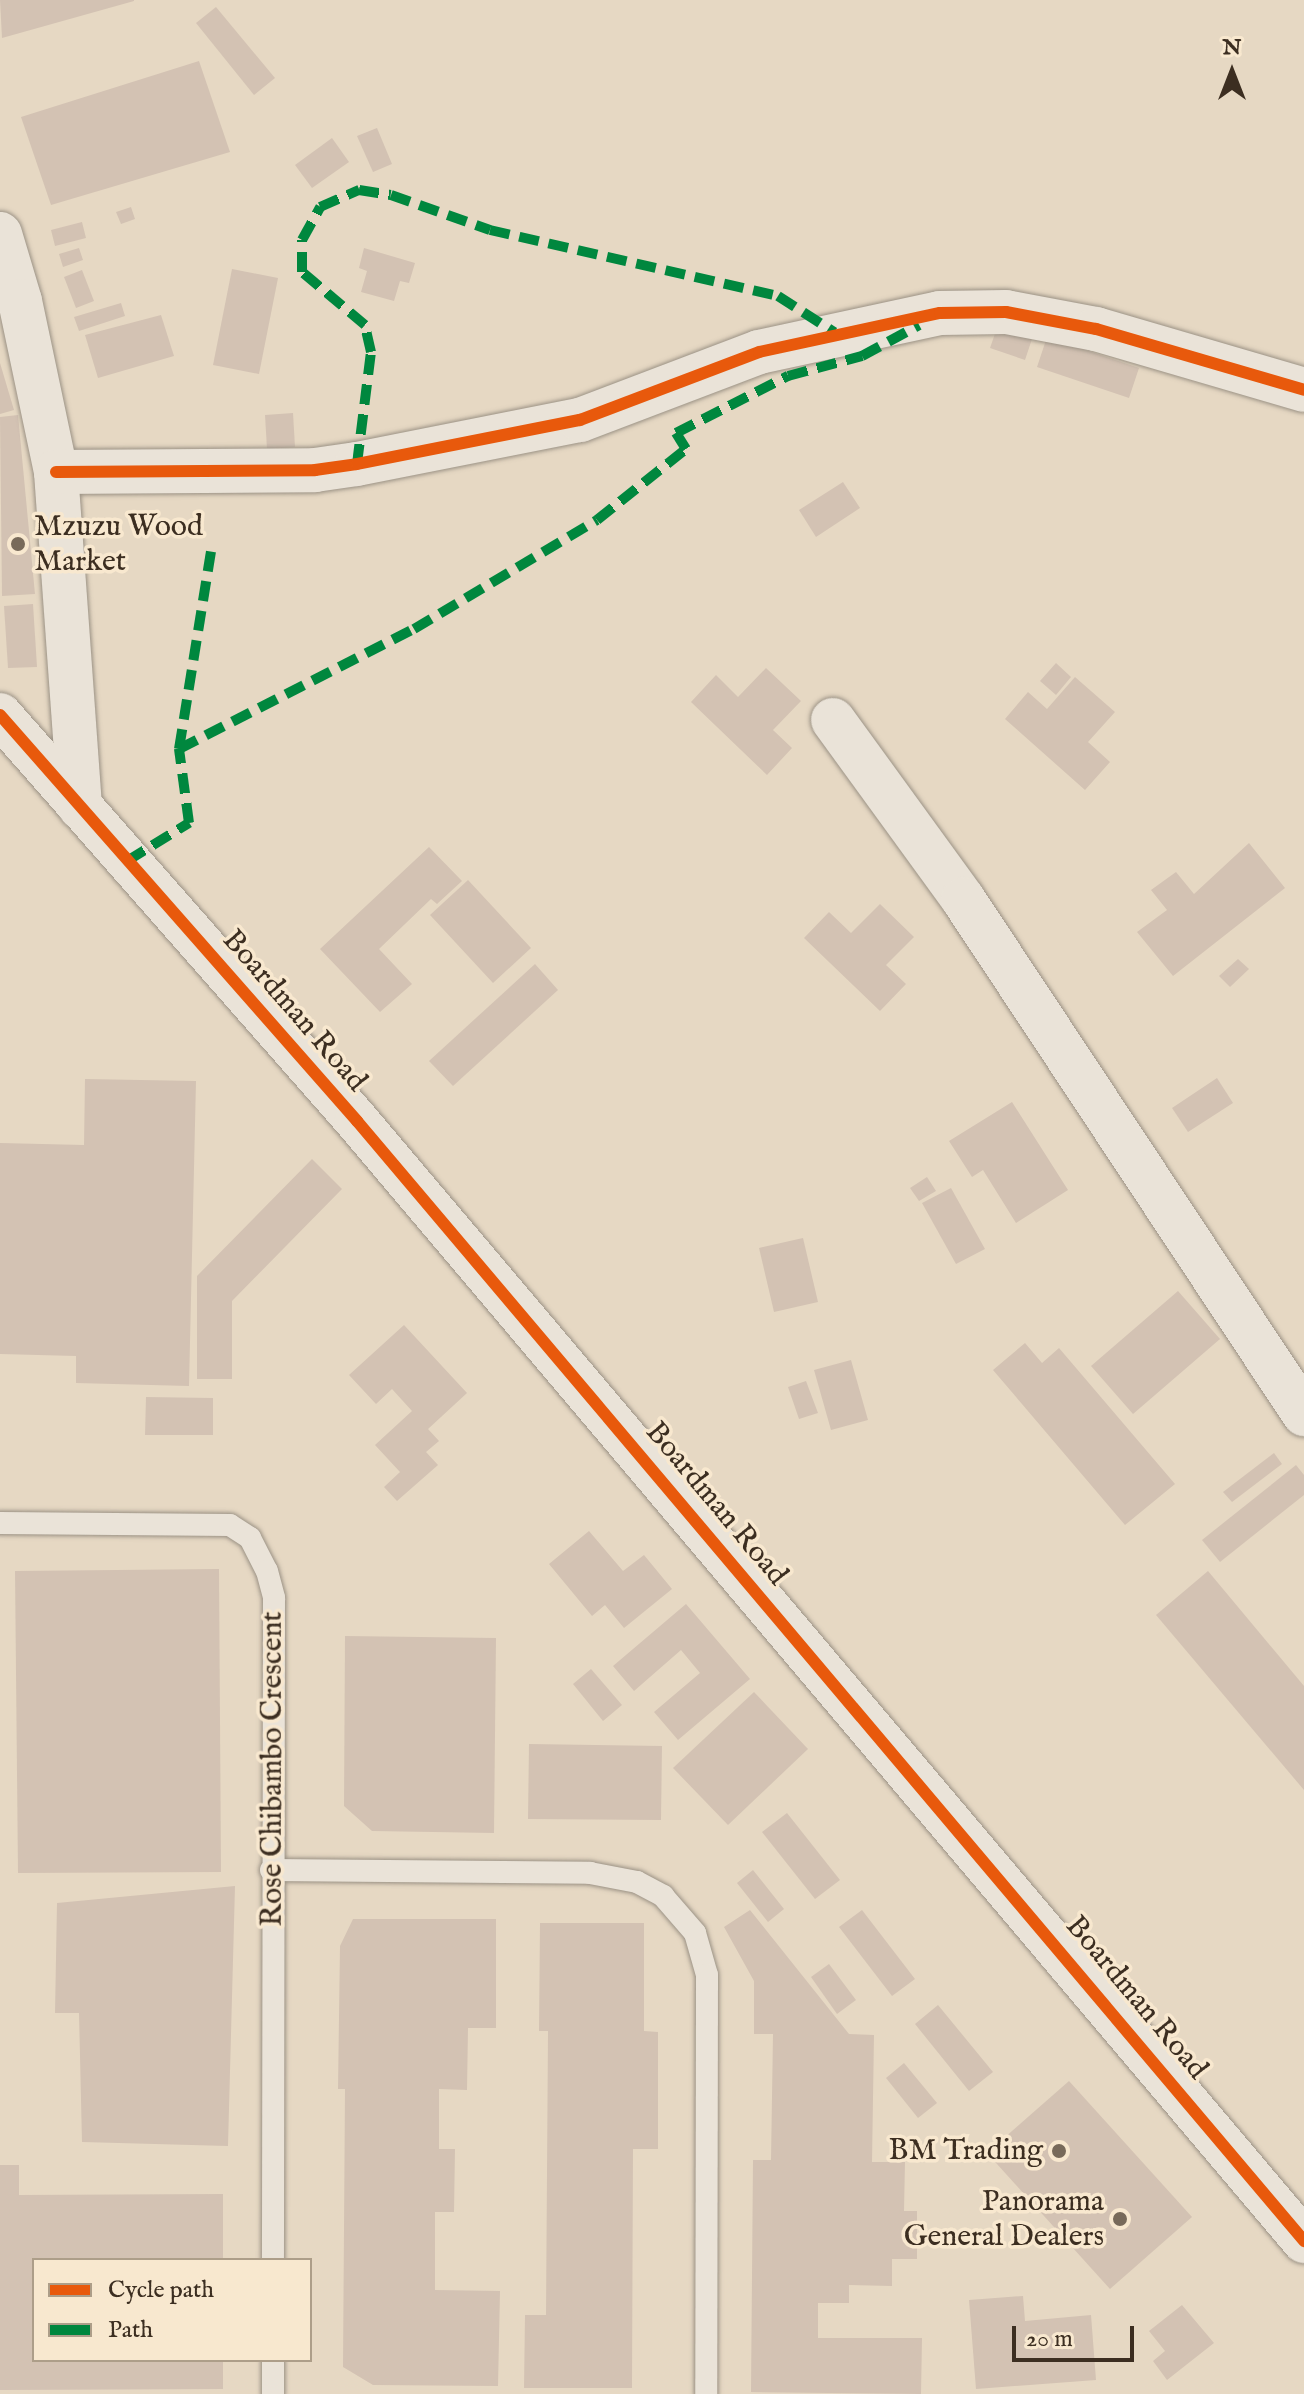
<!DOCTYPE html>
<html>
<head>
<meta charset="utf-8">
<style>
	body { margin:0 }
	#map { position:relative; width:1304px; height:2394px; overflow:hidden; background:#e6d8c3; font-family:"IM FELL English",serif }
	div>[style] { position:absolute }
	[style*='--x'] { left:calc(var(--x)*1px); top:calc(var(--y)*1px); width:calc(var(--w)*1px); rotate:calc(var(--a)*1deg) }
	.building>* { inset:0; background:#d3c2b3 }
	.roads { filter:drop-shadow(0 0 2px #9b9285) drop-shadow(0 0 2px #9b9285) }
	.service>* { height:22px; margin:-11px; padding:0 11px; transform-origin:11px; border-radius:11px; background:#eae3d8 }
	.minor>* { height:44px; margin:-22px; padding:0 22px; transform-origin:22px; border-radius:22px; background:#eae3d8 }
	.quiet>* { height:10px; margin-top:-5px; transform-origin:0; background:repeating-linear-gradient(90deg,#00873e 0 20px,transparent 0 30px) }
	.cycleway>* { height:12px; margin:-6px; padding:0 6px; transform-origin:6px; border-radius:6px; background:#e8590c }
	.dots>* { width:22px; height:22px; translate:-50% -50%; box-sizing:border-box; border:4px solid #f8e8cf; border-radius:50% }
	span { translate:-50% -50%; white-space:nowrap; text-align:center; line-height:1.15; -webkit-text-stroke:7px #f8e8cf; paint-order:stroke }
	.poi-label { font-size:30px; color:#3c2e21 }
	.left { translate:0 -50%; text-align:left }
	.right { translate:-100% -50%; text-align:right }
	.street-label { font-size:30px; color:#3c2e21 }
	.legend { position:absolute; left:32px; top:2258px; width:280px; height:104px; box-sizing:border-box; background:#f8e8cf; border:2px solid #ad9e89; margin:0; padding:10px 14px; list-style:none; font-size:24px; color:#3c2e21 }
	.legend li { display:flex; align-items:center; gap:16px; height:40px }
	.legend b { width:40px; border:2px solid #ad9e89 }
	.north { position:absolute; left:1192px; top:32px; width:80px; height:80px; -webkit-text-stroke:6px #f8e8cf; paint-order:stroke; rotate:0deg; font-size:22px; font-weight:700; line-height:32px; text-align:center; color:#3c2e21 }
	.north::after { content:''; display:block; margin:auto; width:28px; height:36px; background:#3c2e21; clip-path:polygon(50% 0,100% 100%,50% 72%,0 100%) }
	.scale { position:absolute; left:1012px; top:2326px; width:122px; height:36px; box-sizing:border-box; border:4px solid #3c2e21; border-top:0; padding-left:10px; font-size:24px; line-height:28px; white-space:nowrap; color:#3c2e21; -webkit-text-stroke:6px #f8e8cf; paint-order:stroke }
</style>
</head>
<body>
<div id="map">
	<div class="building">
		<div style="clip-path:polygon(0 0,134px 0,134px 1px,2px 38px)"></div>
		<div style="clip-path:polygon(216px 7px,275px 78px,254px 95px,196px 23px)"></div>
		<div style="clip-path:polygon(199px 61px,230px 152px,51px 205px,21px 117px)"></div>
		<div style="clip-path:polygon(377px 128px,392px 164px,373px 172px,357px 136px)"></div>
		<div style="clip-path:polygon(332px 138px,349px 162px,312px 188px,295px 165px)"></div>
		<div style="clip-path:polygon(131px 207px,135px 219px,121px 224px,116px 212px)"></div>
		<div style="clip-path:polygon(82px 222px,86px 238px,55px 246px,51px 230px)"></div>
		<div style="clip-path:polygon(79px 248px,83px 260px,63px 267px,59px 254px)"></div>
		<div style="clip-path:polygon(364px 248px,415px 263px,409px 283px,400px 281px,394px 301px,361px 292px,367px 271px,359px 268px)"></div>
		<div style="clip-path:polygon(232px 269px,278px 278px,259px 374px,213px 365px)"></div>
		<div style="clip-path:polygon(82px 270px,94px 301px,76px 308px,64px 277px)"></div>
		<div style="clip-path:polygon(121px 303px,125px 316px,79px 331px,74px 317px)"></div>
		<div style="clip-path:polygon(161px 315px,174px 356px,98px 378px,85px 335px)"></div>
		<div style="clip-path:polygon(998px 325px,1033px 336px,1025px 360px,990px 348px)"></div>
		<div style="clip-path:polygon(1047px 337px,1139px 368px,1129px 398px,1037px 367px)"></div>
		<div style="clip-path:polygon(0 363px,14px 410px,0 414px)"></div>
		<div style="clip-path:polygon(293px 413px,295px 447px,267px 449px,265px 415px)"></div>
		<div style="clip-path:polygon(18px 415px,35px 594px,2px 596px,0 417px)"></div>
		<div style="clip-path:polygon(843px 482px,860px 508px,816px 537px,799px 510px)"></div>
		<div style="clip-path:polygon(33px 604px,37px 667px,8px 668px,4px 606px)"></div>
		<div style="clip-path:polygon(1056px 663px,1071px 677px,1056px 695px,1040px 681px)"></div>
		<div style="clip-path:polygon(766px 668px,801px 701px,773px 730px,792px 748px,767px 775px,691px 702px,716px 675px,738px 697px)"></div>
		<div style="clip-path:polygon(1075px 677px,1115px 712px,1088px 742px,1110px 762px,1085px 790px,1005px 719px,1028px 692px,1047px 709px)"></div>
		<div style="clip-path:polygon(1249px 843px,1285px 888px,1173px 976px,1137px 932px,1167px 910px,1151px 890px,1176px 872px,1194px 894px)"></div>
		<div style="clip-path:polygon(429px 847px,462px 881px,437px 904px,431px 899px,379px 949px,412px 984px,380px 1012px,320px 949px)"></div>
		<div style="clip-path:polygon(468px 880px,531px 948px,493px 983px,430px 915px)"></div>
		<div style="clip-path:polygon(880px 904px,914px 937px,886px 965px,906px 984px,880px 1011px,804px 938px,829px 912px,851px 933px)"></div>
		<div style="clip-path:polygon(1238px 959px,1249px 969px,1230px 987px,1219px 976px)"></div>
		<div style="clip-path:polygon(535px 964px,558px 990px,453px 1086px,429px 1061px)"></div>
		<div style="clip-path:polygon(1217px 1078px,1233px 1103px,1188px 1132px,1172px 1108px)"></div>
		<div style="clip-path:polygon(85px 1079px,196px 1081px,189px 1386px,76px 1383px,76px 1356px,0 1354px,0 1143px,84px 1145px)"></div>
		<div style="clip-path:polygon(1012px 1102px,1068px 1190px,1016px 1223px,983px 1170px,972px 1177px,949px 1141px)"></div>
		<div style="clip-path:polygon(312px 1159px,342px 1189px,232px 1301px,232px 1379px,197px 1379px,197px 1276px)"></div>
		<div style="clip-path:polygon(927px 1177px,936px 1191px,919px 1201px,910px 1188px)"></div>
		<div style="clip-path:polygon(951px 1188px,985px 1249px,956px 1264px,922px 1203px)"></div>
		<div style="clip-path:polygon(803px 1238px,818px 1302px,774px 1312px,759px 1248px)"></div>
		<div style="clip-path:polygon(1178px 1291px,1220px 1339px,1133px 1414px,1091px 1366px)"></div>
		<div style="clip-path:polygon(404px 1325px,467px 1393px,428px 1429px,439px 1441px,426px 1452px,438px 1465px,397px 1501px,384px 1487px,400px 1472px,375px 1445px,412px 1411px,392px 1389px,376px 1404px,349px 1375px)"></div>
		<div style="clip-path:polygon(1025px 1343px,1042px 1363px,1059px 1348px,1175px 1484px,1125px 1525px,993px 1370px)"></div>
		<div style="clip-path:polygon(851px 1360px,868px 1420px,831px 1430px,814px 1370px)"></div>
		<div style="clip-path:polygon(806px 1381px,818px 1413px,799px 1419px,788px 1387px)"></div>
		<div style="clip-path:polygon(146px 1397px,213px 1398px,213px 1435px,145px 1435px)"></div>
		<div style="clip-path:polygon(1274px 1453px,1282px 1464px,1232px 1502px,1223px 1492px)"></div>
		<div style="clip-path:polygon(1296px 1465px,1304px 1475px,1304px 1495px,1220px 1562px,1202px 1540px)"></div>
		<div style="clip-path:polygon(589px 1531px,623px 1571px,644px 1555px,672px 1589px,624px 1628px,605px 1605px,592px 1616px,549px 1564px)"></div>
		<div style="clip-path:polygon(219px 1569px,221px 1872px,18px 1873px,15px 1571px)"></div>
		<div style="clip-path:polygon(1208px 1571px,1304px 1686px,1304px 1790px,1156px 1615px)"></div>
		<div style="clip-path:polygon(686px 1604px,750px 1679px,678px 1740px,654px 1712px,700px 1673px,681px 1650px,634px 1691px,613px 1666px)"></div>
		<div style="clip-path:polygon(345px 1636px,496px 1638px,494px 1833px,372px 1831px,344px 1806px)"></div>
		<div style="clip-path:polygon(591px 1669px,622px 1705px,603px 1721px,573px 1684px)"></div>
		<div style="clip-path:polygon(754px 1692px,808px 1749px,728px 1825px,673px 1768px)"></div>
		<div style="clip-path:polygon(529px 1744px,662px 1746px,661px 1820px,528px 1819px)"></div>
		<div style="clip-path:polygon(787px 1813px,840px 1880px,815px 1899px,762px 1832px)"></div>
		<div style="clip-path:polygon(753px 1870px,784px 1909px,768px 1922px,737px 1883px)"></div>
		<div style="clip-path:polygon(235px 1886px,228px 2146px,82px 2142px,79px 2013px,55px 2013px,57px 1903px)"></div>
		<div style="clip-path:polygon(750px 1910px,849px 2034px,874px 2035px,872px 2162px,905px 2162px,904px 2211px,917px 2211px,917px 2259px,892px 2259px,892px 2286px,849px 2285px,849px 2303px,818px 2303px,818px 2338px,922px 2338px,921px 2394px,751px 2392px,753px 2160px,771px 2160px,773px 2034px,754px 2034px,754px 1981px,724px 1927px)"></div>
		<div style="clip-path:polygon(862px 1910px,915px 1979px,892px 1996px,839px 1927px)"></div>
		<div style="clip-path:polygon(353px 1919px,496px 1919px,496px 2028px,468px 2028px,467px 2090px,439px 2089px,439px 2149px,455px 2149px,454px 2212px,435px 2212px,435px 2290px,500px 2291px,498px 2386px,373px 2385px,343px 2367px,345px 2089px,338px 2089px,340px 1946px)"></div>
		<div style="clip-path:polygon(540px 1923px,644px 1923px,644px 2031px,658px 2032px,658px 2149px,633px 2149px,632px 2388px,524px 2388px,525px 2315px,546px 2315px,548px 2031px,539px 2031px)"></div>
		<div style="clip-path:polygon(829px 1964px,856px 2000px,837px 2014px,811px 1977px)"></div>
		<div style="clip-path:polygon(938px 2005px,993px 2072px,969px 2091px,915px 2024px)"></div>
		<div style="clip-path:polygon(904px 2063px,937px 2103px,918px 2118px,886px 2078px)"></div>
		<div style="clip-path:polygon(1069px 2081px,1192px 2217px,1110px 2289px,987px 2153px)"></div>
		<div style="clip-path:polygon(0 2165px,19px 2165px,19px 2195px,223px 2194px,223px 2260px,34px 2260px,34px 2360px,223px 2360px,223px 2389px,0 2390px)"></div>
		<div style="clip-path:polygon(1023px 2296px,1025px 2321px,1091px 2315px,1096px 2380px,976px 2389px,969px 2300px)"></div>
		<div style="clip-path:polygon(1182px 2305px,1214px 2343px,1167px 2380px,1153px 2361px,1165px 2351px,1149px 2331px)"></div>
	</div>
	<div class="roads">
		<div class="service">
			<div style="--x:0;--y:1523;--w:230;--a:0.5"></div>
			<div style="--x:230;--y:1525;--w:24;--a:33"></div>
			<div style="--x:250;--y:1538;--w:37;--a:63"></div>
			<div style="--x:267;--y:1571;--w:28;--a:75"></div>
			<div style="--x:274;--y:1598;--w:662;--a:90.09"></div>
			<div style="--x:271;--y:1870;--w:319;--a:0.5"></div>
			<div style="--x:590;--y:1873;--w:48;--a:10.8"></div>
			<div style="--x:637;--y:1882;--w:30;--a:28"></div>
			<div style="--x:663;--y:1896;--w:49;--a:49.1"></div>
			<div style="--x:695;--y:1933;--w:44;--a:74.1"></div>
			<div style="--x:707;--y:1975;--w:419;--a:90.1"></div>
			<div style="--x:273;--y:2360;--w:34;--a:90"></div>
		</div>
		<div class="minor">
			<div style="--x:0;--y:234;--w:70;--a:73.4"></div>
			<div style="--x:20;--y:301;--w:175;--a:78.1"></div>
			<div style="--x:56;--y:472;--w:336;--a:85.9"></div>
			<div style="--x:56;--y:472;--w:259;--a:-0.4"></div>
			<div style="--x:315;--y:470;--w:42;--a:-8.1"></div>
			<div style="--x:357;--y:464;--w:227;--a:-11.2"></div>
			<div style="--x:580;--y:420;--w:191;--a:-20.8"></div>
			<div style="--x:759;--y:352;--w:185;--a:-12.2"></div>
			<div style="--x:940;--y:313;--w:66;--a:-0.9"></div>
			<div style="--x:1006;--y:312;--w:92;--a:10.7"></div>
			<div style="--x:1096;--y:329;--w:217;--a:16.3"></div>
			<div style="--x:0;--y:715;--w:541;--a:48.67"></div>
			<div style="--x:357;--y:1121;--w:1467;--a:49.78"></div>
			<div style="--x:833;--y:720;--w:221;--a:54"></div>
			<div style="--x:963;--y:899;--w:618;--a:56.49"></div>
		</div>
	</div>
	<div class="quiet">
		<div style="--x:357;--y:464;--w:113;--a:-82.9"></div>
		<div style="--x:371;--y:352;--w:28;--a:-103"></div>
		<div style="--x:365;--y:325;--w:82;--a:-139.9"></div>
		<div style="--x:302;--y:272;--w:32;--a:-90"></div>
		<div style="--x:302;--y:240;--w:38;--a:-61"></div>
		<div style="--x:320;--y:207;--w:43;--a:-23.6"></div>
		<div style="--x:359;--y:190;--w:32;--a:9"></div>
		<div style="--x:391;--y:195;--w:105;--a:19.5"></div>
		<div style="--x:490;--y:230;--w:295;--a:12.9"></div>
		<div style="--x:778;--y:296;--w:67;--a:32.7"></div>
		<div style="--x:179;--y:749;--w:207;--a:-80.8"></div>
		<div style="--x:127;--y:861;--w:73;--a:-31.5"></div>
		<div style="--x:189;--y:823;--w:75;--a:-97.7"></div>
		<div style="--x:179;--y:749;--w:264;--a:-27.1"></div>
		<div style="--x:414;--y:629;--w:213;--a:-30.8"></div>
		<div style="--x:597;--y:520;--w:114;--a:-38.6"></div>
		<div style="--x:686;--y:449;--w:19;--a:-122"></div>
		<div style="--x:676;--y:433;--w:126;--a:-27"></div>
		<div style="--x:788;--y:376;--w:77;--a:-15.1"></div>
		<div style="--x:862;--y:356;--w:65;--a:-28.5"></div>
	</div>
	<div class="cycleway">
		<div style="--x:56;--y:472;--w:259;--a:-0.4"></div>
		<div style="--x:315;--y:470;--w:42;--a:-8.1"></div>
		<div style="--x:357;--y:464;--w:227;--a:-11.2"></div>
		<div style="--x:580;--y:420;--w:191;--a:-20.8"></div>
		<div style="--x:759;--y:352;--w:185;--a:-12.2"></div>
		<div style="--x:940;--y:313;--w:66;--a:-0.9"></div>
		<div style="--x:1006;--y:312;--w:92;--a:10.7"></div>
		<div style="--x:1096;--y:329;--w:217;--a:16.3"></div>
		<div style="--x:0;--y:715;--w:541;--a:48.67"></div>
		<div style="--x:357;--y:1121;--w:1467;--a:49.78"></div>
	</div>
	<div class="dots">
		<div style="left:18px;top:544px;background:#786a5a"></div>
		<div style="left:1059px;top:2151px;background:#786a5a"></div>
		<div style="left:1120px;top:2219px;background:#786a5a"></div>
	</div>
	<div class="poi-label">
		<span class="left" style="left:34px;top:544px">Mzuzu Wood<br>Market</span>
		<span class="right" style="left:1043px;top:2151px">BM Trading</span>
		<span class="right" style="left:1104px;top:2219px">Panorama<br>General Dealers</span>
	</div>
	<div class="street-label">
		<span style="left:294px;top:1011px;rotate:49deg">Boardman Road</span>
		<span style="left:716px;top:1504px;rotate:50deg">Boardman Road</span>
		<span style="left:273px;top:1769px;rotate:-90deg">Rose Chibambo Crescent</span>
		<span style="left:1136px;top:1998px;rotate:50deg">Boardman Road</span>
	</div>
	<ul class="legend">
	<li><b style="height:10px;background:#e8590c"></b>Cycle path</li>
	<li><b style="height:10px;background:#00873e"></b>Path</li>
	</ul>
	<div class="north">N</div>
	<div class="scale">20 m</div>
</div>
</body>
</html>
